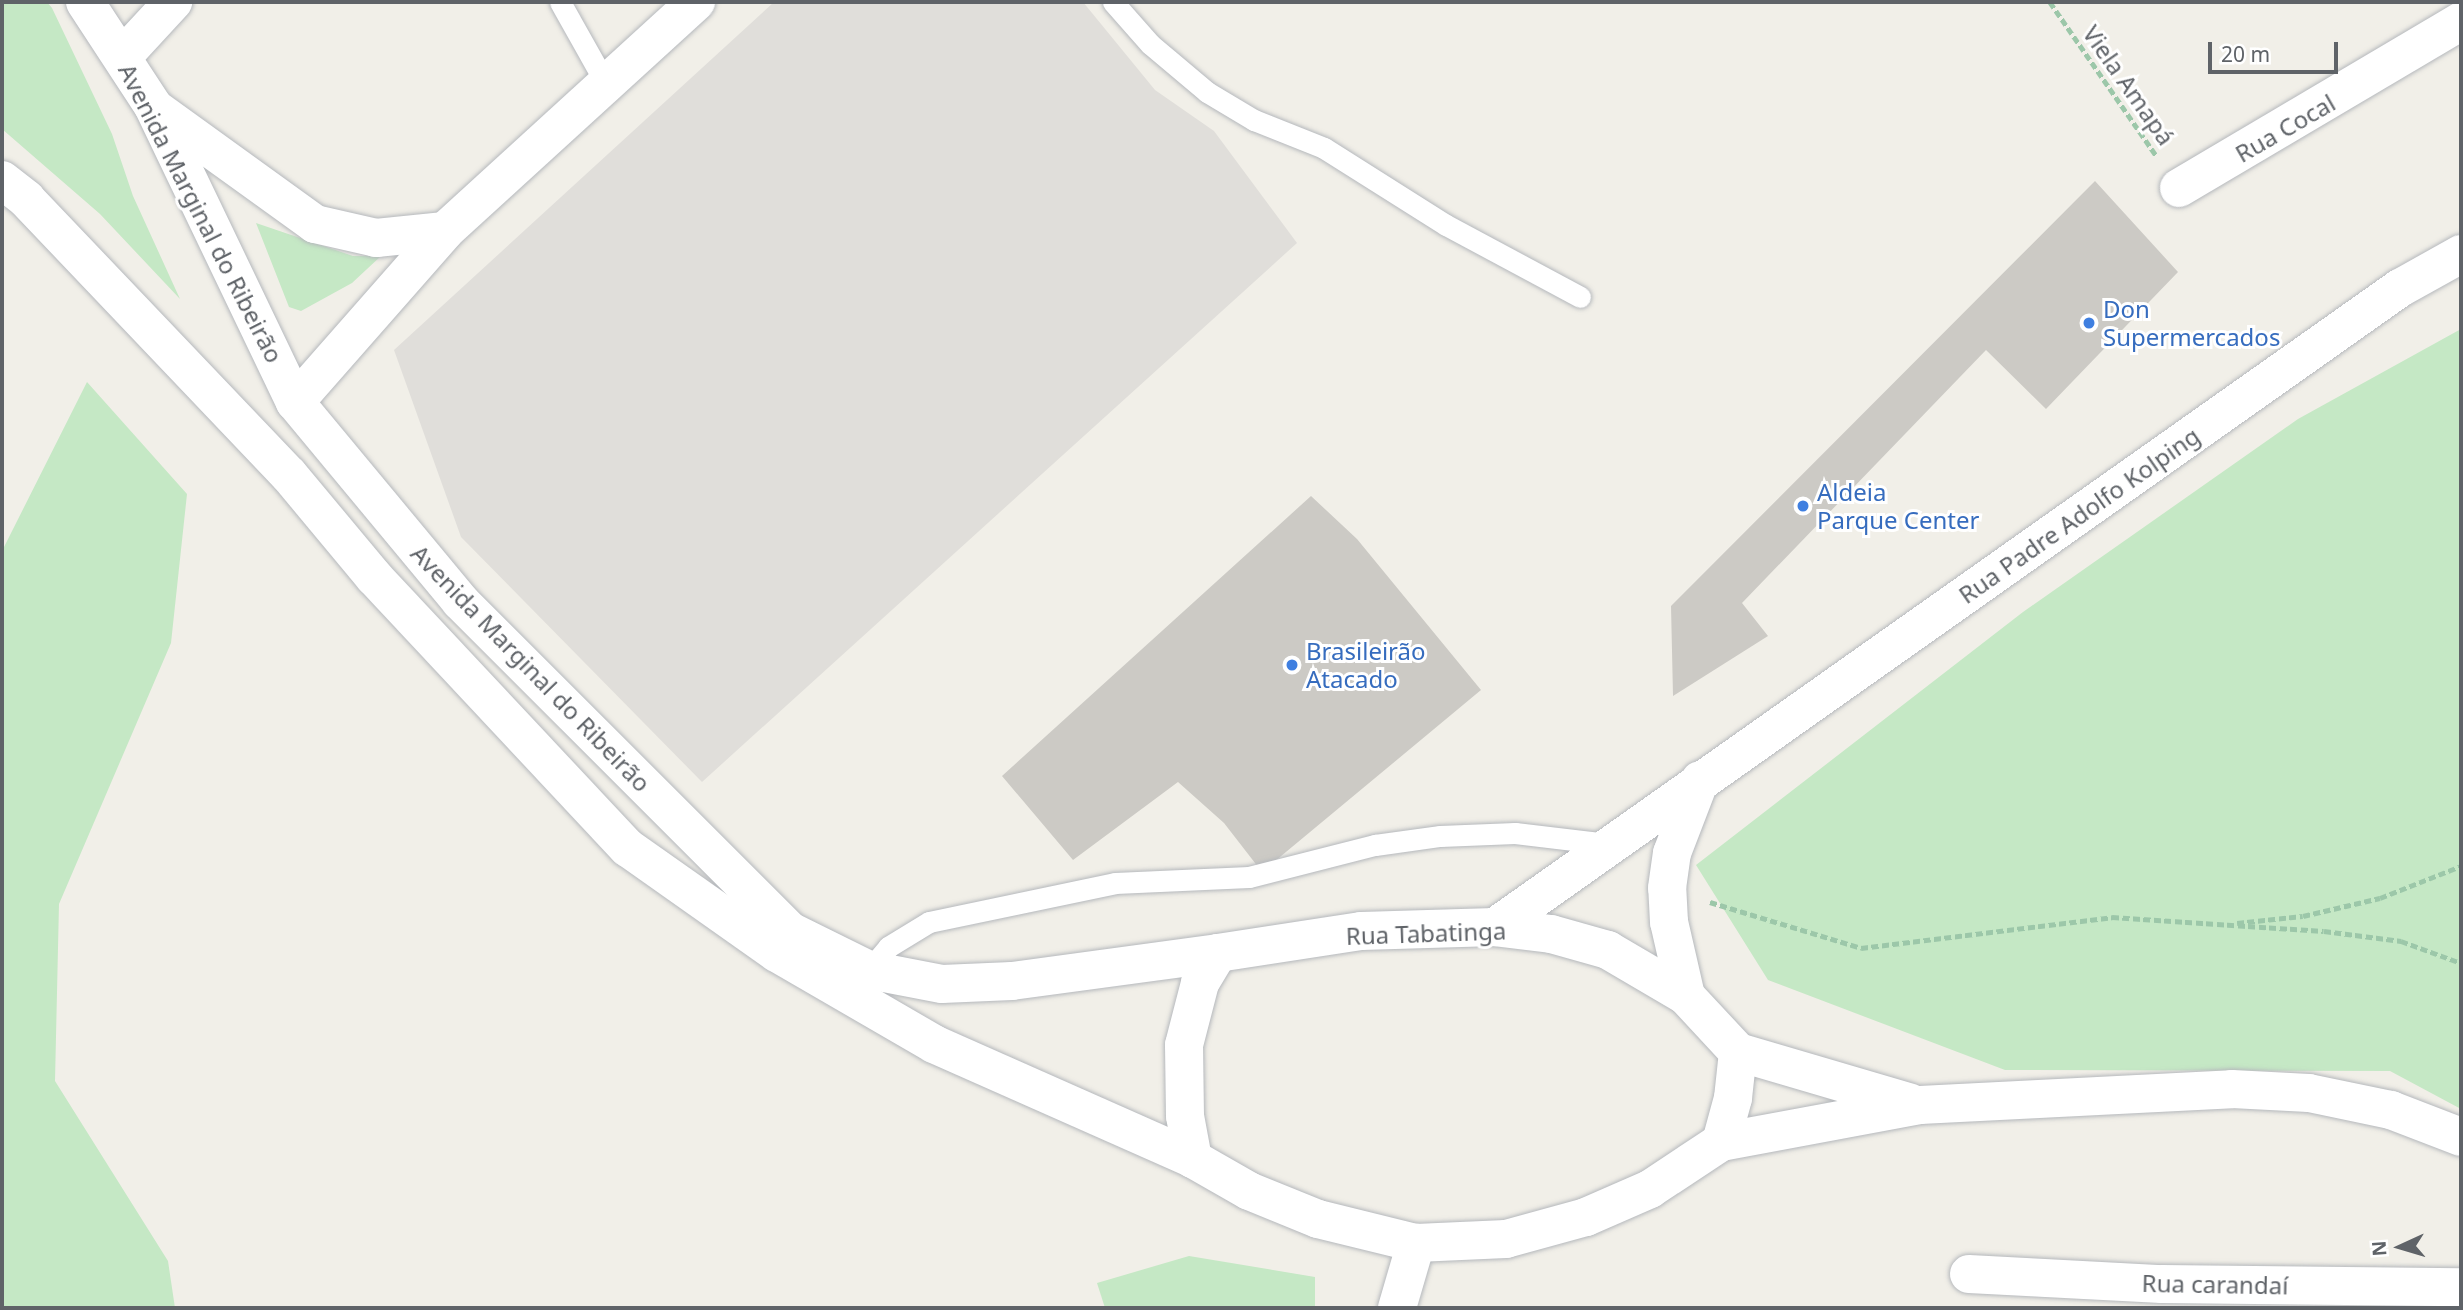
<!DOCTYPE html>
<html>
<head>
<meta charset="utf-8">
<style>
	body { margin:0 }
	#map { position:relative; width:2463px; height:1310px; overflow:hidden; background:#f1efe8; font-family:"Noto Sans",sans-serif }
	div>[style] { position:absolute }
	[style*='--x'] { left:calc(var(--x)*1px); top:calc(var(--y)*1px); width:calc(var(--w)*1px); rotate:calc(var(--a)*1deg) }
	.industrial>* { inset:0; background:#e0deda }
	.green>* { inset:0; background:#c5e8c5 }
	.building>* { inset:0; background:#cccac5 }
	.path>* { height:4.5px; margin-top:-2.25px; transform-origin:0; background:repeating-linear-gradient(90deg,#9cc7a9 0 7px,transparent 0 10.5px) }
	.roads { filter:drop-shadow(0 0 2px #b5b8bc) drop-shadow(0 0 2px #b5b8bc) }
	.lane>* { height:21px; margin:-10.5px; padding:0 10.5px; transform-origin:10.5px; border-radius:10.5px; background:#fff }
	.street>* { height:38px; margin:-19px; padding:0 19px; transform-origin:19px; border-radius:19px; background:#fff }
	.secondary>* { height:38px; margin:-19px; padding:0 19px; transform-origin:19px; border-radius:19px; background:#fff }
	.dots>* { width:19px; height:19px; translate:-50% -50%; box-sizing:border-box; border:4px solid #fff; border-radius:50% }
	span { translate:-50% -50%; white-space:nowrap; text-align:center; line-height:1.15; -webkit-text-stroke:6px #fff; paint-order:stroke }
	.street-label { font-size:24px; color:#5f6368 }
	.shop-label { font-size:24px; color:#366cbe }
	.left { translate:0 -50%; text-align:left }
	.frame { position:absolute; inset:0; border:4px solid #5f6368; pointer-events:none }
	.north { position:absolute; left:2365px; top:1212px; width:70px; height:70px; -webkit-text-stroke:5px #fff; paint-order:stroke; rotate:266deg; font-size:19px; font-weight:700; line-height:28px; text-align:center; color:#5f6368 }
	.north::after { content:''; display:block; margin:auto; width:24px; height:32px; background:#5f6368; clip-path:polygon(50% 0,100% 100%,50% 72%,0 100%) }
	.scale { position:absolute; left:2208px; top:42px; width:130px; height:32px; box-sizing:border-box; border:4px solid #5f6368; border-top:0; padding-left:9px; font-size:21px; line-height:24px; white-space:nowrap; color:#5f6368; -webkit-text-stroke:5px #fff; paint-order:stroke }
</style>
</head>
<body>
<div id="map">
	<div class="industrial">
		<div style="clip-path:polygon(774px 2px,1083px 2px,1155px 90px,1214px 131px,1297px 243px,702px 782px,461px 537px,394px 350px)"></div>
	</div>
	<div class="green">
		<div style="clip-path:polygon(2px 2px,47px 2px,52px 8px,112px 134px,133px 196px,180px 299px,100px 214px,2px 129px)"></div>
		<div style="clip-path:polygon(256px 223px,353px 256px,381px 256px,352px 283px,301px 311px,289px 307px)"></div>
		<div style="clip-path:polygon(2461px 329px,2461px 1109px,2390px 1071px,2005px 1070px,1768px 980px,1696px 865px,2023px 612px,2298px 419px)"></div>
		<div style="clip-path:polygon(87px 382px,187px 494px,171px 643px,59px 904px,55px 1081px,168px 1261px,175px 1308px,2px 1308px,2px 551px)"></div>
		<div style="clip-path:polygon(1189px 1256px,1315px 1277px,1315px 1308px,1105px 1308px,1097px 1283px)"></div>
	</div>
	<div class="building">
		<div style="clip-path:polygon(2095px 181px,2178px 272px,2046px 409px,1986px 350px,1742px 603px,1768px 636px,1673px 696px,1671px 606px)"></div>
		<div style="clip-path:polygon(1311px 496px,1357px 539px,1481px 690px,1262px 872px,1224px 823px,1178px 782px,1073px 860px,1002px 776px)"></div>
	</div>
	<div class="path">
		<div style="--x:2050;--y:2;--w:186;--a:55.3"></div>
		<div style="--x:1710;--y:902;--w:158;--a:16.9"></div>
		<div style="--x:1861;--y:948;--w:253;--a:-7"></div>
		<div style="--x:2112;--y:917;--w:212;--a:3.8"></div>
		<div style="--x:2324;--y:931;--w:78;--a:7.4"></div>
		<div style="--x:2401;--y:941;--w:64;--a:20.1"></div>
		<div style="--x:2237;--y:923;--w:66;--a:-6.1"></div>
		<div style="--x:2303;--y:916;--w:79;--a:-13.2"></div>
		<div style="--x:2380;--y:898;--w:87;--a:-21.6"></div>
	</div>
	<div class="roads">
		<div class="lane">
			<div style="--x:560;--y:2;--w:94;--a:60.7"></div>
			<div style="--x:1113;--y:2;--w:56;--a:48.6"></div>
			<div style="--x:1150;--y:44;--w:75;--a:40.1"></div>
			<div style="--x:1207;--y:92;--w:55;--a:30.8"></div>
			<div style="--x:1254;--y:120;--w:75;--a:21.8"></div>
			<div style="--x:1324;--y:148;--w:144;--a:32.3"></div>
			<div style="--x:1446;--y:225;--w:152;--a:28.2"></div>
			<div style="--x:869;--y:970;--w:30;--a:-50"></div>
			<div style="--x:888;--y:947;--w:48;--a:-31.4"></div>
			<div style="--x:929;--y:922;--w:190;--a:-11.8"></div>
			<div style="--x:1115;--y:883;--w:134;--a:-2.6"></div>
			<div style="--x:1249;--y:877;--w:130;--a:-14.3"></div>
			<div style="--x:1375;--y:845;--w:66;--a:-7.9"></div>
			<div style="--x:1440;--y:836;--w:75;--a:-2.3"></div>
			<div style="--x:1515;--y:833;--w:93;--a:6.8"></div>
		</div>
		<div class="street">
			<div style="--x:123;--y:56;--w:74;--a:-47.2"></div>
			<div style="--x:2179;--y:188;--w:328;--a:-30.6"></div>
			<div style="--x:1495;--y:927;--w:1108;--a:-35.23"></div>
			<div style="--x:2400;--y:288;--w:70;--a:-29.1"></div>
			<div style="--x:1686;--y:996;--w:76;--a:-102.9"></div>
			<div style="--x:1669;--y:922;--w:34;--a:-93"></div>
			<div style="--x:1667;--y:888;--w:35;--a:-82"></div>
			<div style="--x:1672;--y:853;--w:78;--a:-69"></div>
			<div style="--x:1969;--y:1274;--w:193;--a:3"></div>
			<div style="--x:2162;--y:1284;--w:299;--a:0.6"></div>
			<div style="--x:1397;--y:1308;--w:68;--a:-73.7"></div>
		</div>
		<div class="secondary">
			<div style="--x:85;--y:2;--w:124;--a:56.8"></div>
			<div style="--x:153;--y:106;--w:328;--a:64.4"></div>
			<div style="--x:295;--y:402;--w:259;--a:50.3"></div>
			<div style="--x:460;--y:601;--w:467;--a:45"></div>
			<div style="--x:790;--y:931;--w:88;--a:26.3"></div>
			<div style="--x:869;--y:970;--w:74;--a:10.9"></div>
			<div style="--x:942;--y:984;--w:70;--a:-2.5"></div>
			<div style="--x:1012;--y:981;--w:208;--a:-7.7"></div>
			<div style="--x:157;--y:110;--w:195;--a:35.8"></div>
			<div style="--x:315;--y:224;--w:63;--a:12.9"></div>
			<div style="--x:376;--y:238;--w:69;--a:-5.8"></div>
			<div style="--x:2;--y:180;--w:31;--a:38"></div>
			<div style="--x:26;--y:199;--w:381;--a:46.4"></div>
			<div style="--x:289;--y:475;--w:133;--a:50.2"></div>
			<div style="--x:374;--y:577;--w:371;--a:46.9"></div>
			<div style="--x:628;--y:848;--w:182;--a:35.2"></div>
			<div style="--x:777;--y:953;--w:181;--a:30.1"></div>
			<div style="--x:934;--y:1044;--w:283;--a:23.9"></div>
			<div style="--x:1193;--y:1159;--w:64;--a:29.7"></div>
			<div style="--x:1249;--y:1191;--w:74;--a:22.1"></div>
			<div style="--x:1318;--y:1219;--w:101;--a:13.8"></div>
			<div style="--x:1416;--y:1243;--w:90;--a:-2.5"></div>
			<div style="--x:1506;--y:1239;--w:83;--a:-15.4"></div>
			<div style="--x:1586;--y:1217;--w:70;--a:-23.6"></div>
			<div style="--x:1650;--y:1189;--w:85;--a:-33.5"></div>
			<div style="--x:1721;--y:1142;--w:46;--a:-74.7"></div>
			<div style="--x:1733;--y:1098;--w:46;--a:-83.8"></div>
			<div style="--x:1738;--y:1052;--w:76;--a:-132.9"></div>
			<div style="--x:1686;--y:996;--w:91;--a:-149.5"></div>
			<div style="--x:1608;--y:950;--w:59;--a:-164.3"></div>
			<div style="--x:1551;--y:934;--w:56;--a:-172.9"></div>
			<div style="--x:1495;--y:927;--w:134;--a:178.3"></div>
			<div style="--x:1361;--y:931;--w:145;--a:171.3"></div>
			<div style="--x:1218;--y:953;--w:35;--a:121"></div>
			<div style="--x:1200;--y:983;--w:64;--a:104.5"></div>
			<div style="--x:1184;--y:1045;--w:71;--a:89.2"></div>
			<div style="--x:1185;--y:1116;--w:44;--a:79.5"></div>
			<div style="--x:295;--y:402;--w:227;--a:-48.7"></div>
			<div style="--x:445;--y:231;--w:340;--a:-42.4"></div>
			<div style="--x:1738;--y:1052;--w:180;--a:16.4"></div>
			<div style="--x:1721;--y:1142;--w:202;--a:-10.5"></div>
			<div style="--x:1920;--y:1105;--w:312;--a:-2.9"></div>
			<div style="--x:2232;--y:1089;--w:77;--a:3"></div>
			<div style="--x:2309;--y:1093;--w:84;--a:11.7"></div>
			<div style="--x:2391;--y:1110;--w:75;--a:21.1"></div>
		</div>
	</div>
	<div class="dots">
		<div style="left:2089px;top:323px;background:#3f7fe0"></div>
		<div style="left:1803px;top:506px;background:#3f7fe0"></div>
		<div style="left:1292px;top:665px;background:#3f7fe0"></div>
	</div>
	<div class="street-label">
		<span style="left:2129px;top:85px;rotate:55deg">Viela Amapá</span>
		<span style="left:2285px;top:128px;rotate:-30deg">Rua Cocal</span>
		<span style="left:201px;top:213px;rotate:63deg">Avenida Marginal do Ribeirão</span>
		<span style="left:2079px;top:515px;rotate:-35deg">Rua Padre Adolfo Kolping</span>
		<span style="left:531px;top:668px;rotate:46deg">Avenida Marginal do Ribeirão</span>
		<span style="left:1426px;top:933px;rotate:-2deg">Rua Tabatinga</span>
		<span style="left:2215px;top:1284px;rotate:1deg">Rua carandaí</span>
	</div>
	<div class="shop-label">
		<span class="left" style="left:2103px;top:323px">Don<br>Supermercados</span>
		<span class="left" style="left:1817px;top:506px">Aldeia<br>Parque Center</span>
		<span class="left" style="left:1306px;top:665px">Brasileirão<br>Atacado</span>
	</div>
	<div class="frame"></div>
	<div class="north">N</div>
	<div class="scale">20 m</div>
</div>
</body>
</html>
